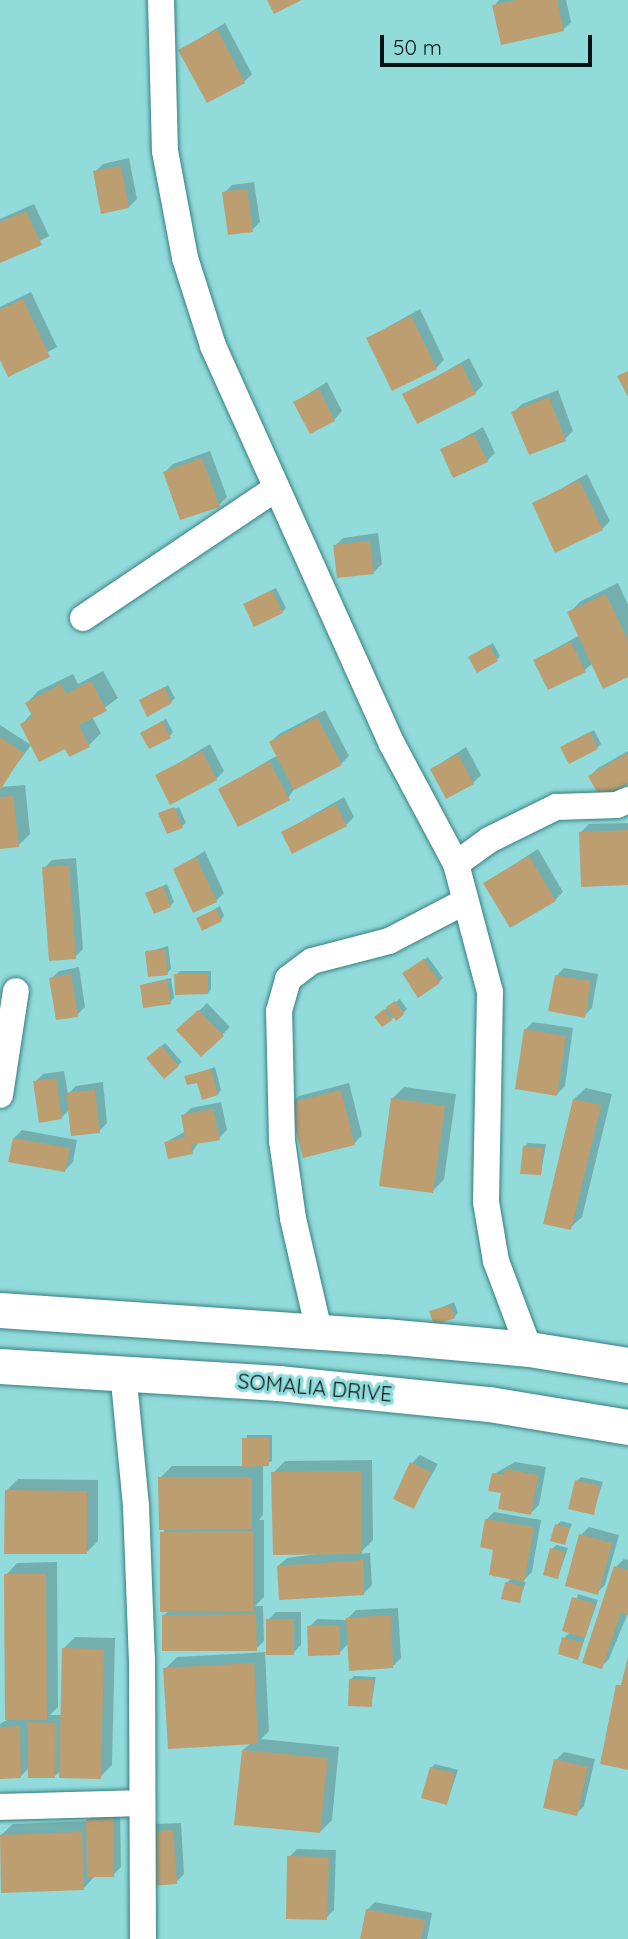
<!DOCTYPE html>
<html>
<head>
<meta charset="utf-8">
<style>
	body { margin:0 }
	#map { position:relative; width:628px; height:1939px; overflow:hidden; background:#92dbdb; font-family:Quicksand,sans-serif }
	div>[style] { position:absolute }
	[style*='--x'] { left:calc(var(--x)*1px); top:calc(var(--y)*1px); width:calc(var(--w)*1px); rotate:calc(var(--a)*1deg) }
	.shadow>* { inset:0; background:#0003 }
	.building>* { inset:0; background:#bd9e70 }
	.roads { filter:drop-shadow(0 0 2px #377f80) drop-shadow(0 0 2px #377f80) }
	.minor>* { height:26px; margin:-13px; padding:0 13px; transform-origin:13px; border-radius:13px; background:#fff }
	.major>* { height:35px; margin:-17.5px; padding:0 17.5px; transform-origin:17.5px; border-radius:17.5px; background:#fff }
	span { translate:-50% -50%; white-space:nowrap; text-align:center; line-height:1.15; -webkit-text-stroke:7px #92dbdb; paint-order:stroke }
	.street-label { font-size:21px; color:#001213 }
	.scale { position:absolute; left:380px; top:35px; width:212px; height:32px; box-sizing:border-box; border:4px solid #001213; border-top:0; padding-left:9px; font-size:21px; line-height:24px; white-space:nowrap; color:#001213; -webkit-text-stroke:5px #92dbdb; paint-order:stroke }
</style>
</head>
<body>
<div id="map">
	<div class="shadow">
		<div style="clip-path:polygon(499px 0,566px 0,571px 22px,563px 30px,494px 6px)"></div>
		<div style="clip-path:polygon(225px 23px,252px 74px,244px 82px,180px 50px)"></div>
		<div style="clip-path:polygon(129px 158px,137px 199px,129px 207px,95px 172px,103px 164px)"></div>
		<div style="clip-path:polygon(254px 182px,260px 222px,252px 230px,224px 193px,232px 185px)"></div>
		<div style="clip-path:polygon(34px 204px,49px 236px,0 261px,0 219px)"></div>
		<div style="clip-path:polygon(31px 292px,57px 347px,9px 374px,0 356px,0 307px)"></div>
		<div style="clip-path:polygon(420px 309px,444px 360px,436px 368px,368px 338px)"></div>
		<div style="clip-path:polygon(469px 358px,483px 385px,475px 393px,404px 395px)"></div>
		<div style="clip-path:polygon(327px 382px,342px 411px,334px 420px,295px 402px)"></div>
		<div style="clip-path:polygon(558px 390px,573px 431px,565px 439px,514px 412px,522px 404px)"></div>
		<div style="clip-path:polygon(483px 427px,495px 453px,487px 461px,442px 450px)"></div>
		<div style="clip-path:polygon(210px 451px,227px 497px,219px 505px,165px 472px,173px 464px)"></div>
		<div style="clip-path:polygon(587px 474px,610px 521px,602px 529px,534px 504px)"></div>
		<div style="clip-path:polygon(378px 533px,382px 564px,374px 572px,335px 546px,343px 538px)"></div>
		<div style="clip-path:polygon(618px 583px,628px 605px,628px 675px,593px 663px,585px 670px,535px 660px,580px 635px,569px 613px,581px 601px)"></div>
		<div style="clip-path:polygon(276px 588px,286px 608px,282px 612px,245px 604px)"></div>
		<div style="clip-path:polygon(493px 643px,500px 656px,497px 660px,470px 657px)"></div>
		<div style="clip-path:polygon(103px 671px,118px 698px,92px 717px,101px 733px,89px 745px,66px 746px,22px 724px,32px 713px,27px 703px,38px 691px,73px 674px,78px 684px)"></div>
		<div style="clip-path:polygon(168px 685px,175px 698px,171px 702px,141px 701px)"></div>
		<div style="clip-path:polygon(325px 710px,349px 756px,341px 764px,295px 788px,288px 798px,220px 789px,278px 755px,271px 742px,279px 734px)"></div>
		<div style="clip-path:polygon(166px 719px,173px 732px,170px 736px,142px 733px)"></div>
		<div style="clip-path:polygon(0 725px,31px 745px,0 787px,25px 785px,30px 834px,18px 846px,0 848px)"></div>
		<div style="clip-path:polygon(594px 730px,601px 744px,597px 748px,562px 748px)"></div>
		<div style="clip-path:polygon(210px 744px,224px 771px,216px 779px,157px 776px)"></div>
		<div style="clip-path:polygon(466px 747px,481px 775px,473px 783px,432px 769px)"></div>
		<div style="clip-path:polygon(628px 751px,628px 782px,590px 776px,598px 768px)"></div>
		<div style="clip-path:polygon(344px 797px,354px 817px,346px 825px,283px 832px)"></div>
		<div style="clip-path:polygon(179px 807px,186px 823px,182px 826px,162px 814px)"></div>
		<div style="clip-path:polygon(628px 823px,628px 884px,581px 832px,589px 824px)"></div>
		<div style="clip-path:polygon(538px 849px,563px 892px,555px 900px,485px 883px)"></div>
		<div style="clip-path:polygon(205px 851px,224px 893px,216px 901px,175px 869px)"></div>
		<div style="clip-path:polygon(76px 858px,83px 949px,75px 957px,44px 868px,52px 860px)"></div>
		<div style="clip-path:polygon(167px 884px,174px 902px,170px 906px,147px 893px)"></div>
		<div style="clip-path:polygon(220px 906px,224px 916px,221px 920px,198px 919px)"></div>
		<div style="clip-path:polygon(168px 946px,171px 969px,167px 973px,147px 952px)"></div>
		<div style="clip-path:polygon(428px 957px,443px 978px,439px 982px,408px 970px)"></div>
		<div style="clip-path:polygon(79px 967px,85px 1007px,77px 1015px,51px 979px,59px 971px)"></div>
		<div style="clip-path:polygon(564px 968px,598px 974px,592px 1008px,584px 1016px,556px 976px)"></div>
		<div style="clip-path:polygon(180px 971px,211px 971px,211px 989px,208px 993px,176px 975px)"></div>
		<div style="clip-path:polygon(171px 978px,174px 998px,170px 1002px,141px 985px)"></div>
		<div style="clip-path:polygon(400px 999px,407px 1009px,403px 1013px,391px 1019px,380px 1013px)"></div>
		<div style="clip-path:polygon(207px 1003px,230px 1027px,202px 1055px,178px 1031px)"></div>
		<div style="clip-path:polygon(533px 1022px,573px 1028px,565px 1086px,557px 1094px,525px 1030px)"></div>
		<div style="clip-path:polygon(165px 1043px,182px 1062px,165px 1077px,148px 1058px)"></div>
		<div style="clip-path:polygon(215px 1067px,221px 1090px,218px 1094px,186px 1077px)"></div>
		<div style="clip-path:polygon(64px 1071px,68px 1094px,76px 1086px,103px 1082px,107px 1123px,99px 1131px,69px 1110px,62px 1117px,35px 1082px,43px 1074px)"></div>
		<div style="clip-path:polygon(349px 1083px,362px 1135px,354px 1144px,291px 1104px,299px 1096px)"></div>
		<div style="clip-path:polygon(404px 1087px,456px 1094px,444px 1179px,433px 1191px,392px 1099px)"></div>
		<div style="clip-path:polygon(586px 1088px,612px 1094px,582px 1217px,570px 1228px,574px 1099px)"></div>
		<div style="clip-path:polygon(221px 1102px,227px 1130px,219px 1138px,199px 1142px,192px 1152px,166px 1142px,186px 1131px,183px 1116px,191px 1108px)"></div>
		<div style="clip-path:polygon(22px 1130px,77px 1140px,73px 1162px,65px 1170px,14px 1138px)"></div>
		<div style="clip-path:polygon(528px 1143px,546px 1144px,541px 1173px,524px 1147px)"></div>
		<div style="clip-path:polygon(454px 1302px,458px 1313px,454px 1317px,431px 1312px)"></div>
		<div style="clip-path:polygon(247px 1435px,272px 1435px,272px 1461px,263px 1465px,263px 1515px,259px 1520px,264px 1520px,264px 1597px,255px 1606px,263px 1606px,264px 1641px,256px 1649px,164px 1615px,170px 1610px,160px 1478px,172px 1466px,244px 1466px)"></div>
		<div style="clip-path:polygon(420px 1455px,438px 1464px,414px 1506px,412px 1463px)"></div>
		<div style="clip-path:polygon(372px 1460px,373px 1540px,359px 1554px,370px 1553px,372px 1585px,364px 1593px,278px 1566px,287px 1558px,331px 1552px,273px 1473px,285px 1461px)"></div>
		<div style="clip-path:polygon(515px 1462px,546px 1467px,539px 1505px,531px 1513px,503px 1492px,494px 1474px)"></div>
		<div style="clip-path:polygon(581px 1477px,603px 1482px,593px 1513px,577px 1481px)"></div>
		<div style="clip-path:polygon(18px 1479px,98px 1480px,98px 1541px,86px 1553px,7px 1490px)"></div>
		<div style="clip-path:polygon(494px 1512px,541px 1520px,532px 1572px,522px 1582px,526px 1582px,519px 1601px,506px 1583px,512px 1578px,486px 1520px)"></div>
		<div style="clip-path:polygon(561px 1521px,572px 1524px,564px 1543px,557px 1525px)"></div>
		<div style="clip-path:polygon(589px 1527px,619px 1535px,605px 1585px,597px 1593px,581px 1535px)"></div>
		<div style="clip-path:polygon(556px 1545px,568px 1548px,558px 1577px,552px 1549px)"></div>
		<div style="clip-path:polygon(624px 1559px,628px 1560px,628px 1613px,609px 1659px,601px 1667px,616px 1567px)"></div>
		<div style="clip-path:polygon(57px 1562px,58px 1707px,50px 1715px,62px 1715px,63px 1649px,75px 1637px,115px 1638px,112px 1765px,100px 1777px,61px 1770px,55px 1776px,30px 1767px,21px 1776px,0 1777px,0 1724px,7px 1720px,6px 1575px,17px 1563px)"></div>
		<div style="clip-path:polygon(578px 1594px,598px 1600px,578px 1658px,564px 1638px,570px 1632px)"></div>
		<div style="clip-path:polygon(398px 1608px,401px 1658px,393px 1666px,349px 1643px,339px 1653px,309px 1627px,317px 1619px,346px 1620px,356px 1610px)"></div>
		<div style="clip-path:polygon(276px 1612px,301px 1612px,301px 1645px,293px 1653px,265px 1653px,269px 1731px,261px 1739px,339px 1747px,332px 1820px,320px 1832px,243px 1750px,251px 1743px,165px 1669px,177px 1657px,268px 1652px,268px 1620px)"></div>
		<div style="clip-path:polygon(354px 1676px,376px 1677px,371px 1705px,351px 1679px)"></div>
		<div style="clip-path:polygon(564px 1752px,595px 1759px,584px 1806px,576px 1814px,556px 1760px)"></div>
		<div style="clip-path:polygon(435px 1764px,458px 1770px,447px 1803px,431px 1768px)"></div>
		<div style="clip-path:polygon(96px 1811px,120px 1811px,121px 1867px,113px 1875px,95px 1876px,84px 1888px,1px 1835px,13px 1824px,88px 1821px)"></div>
		<div style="clip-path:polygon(181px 1823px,184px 1874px,176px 1882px,146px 1833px,154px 1824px)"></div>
		<div style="clip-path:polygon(297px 1849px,336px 1850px,334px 1910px,326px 1918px,289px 1857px)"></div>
		<div style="clip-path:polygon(375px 1902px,432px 1913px,427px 1939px,361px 1939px,367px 1910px)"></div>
	</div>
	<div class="building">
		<div style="clip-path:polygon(267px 0,302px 0,274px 14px)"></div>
		<div style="clip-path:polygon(517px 0,557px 0,564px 31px,501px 45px,492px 5px)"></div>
		<div style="clip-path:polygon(217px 29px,245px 83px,207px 103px,178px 50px)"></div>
		<div style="clip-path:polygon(121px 166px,129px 208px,101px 214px,93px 171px)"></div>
		<div style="clip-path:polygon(247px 189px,253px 232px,228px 235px,222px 192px)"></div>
		<div style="clip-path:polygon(26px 211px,42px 245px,0 263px,0 222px)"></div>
		<div style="clip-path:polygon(23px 299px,50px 357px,8px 377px,0 360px,0 310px)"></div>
		<div style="clip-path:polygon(411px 316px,437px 369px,392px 391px,366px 338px)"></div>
		<div style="clip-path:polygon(461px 364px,476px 394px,417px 424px,402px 394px)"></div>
		<div style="clip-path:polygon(628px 371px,628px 397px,617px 376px)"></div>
		<div style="clip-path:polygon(319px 389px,335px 421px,310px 434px,293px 402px)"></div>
		<div style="clip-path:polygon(549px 397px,566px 441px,529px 455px,511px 412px)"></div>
		<div style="clip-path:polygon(474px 434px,488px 462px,453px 478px,440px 449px)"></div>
		<div style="clip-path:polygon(202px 458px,220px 507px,180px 520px,163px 472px)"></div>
		<div style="clip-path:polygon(579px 480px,603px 530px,555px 553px,532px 503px)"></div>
		<div style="clip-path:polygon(370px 541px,374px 574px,337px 578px,333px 545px)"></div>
		<div style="clip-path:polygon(272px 590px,283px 613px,254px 627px,243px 604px)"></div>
		<div style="clip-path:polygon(606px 594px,628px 641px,628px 677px,603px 689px,567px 612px)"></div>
		<div style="clip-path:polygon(571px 642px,586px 672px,548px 690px,533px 660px)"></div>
		<div style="clip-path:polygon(489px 645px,498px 661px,477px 673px,468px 657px)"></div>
		<div style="clip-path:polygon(91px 681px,107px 711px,79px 725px,90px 747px,69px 757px,65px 749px,39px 762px,20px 724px,33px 717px,25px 703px,61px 684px,66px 694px)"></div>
		<div style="clip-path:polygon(164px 687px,172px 703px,147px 717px,139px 700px)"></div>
		<div style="clip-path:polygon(317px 717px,342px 765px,294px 790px,269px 742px)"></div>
		<div style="clip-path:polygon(162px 721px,171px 738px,149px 749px,140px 733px)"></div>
		<div style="clip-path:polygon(590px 732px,598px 749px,569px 764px,560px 747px)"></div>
		<div style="clip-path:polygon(0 737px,24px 753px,0 790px)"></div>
		<div style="clip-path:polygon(202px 751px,217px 780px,170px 805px,155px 775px)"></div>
		<div style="clip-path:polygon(628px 753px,628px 784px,601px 799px,588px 776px)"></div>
		<div style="clip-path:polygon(458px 754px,474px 784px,446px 799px,430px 769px)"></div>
		<div style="clip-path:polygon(269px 761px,290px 800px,238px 827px,218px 789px)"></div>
		<div style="clip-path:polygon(13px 796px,19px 847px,0 849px,0 797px)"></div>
		<div style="clip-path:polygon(336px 804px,347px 826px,292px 854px,281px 832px)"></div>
		<div style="clip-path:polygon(174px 807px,183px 828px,167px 834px,158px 813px)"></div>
		<div style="clip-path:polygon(628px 830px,628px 885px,581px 887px,579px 832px)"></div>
		<div style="clip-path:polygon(529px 856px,556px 901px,510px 928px,483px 883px)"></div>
		<div style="clip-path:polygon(196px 857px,217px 902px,193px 913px,173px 869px)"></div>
		<div style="clip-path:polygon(69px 865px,76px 959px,49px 961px,42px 867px)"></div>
		<div style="clip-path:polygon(163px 886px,171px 907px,154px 914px,145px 893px)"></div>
		<div style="clip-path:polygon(216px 909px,222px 921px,202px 931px,196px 918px)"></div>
		<div style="clip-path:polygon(165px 949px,168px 975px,148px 977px,145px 951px)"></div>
		<div style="clip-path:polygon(424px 959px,440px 983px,418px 998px,402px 973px)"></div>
		<div style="clip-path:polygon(71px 974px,78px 1017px,56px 1020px,49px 978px)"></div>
		<div style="clip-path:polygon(174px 974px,208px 974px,208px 994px,175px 995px)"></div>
		<div style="clip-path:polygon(555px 975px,591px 981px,585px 1018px,548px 1011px)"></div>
		<div style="clip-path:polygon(167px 980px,171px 1004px,143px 1008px,140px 985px)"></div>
		<div style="clip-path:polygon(395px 1001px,404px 1014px,396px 1021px,386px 1007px)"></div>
		<div style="clip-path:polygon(384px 1009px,392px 1020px,382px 1027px,374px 1017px)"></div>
		<div style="clip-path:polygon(198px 1010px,224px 1036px,201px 1057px,176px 1030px)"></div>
		<div style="clip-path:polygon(524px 1029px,566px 1036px,557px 1096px,515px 1089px)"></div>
		<div style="clip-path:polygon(161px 1046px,179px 1066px,164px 1079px,146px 1058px)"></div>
		<div style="clip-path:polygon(211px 1069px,218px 1095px,202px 1100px,197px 1083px,187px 1085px,184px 1076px)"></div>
		<div style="clip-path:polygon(56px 1078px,62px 1119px,39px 1123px,33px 1081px)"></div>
		<div style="clip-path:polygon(95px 1090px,100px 1133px,71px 1136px,66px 1093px)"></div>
		<div style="clip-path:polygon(341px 1090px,355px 1145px,303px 1158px,289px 1103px)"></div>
		<div style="clip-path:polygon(391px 1098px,445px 1106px,433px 1193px,379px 1186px)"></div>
		<div style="clip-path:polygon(573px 1099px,601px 1105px,571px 1230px,543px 1224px)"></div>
		<div style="clip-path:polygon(213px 1109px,220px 1140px,191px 1145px,193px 1154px,168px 1159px,164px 1142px,185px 1137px,181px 1115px)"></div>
		<div style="clip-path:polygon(13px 1138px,70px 1148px,65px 1172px,8px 1162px)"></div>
		<div style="clip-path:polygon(523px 1146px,543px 1148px,541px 1175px,520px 1174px)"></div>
		<div style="clip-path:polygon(450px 1305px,455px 1318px,434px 1325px,429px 1311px)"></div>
		<div style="clip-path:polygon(242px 1438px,269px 1438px,269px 1466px,242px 1467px)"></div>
		<div style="clip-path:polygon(410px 1462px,431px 1472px,414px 1509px,393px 1499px)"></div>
		<div style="clip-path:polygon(505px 1469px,538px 1475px,531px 1515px,498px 1509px,501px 1493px,488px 1491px,492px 1473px,504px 1475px)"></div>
		<div style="clip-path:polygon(361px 1471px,362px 1554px,273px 1555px,271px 1472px)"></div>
		<div style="clip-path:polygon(158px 1477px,252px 1477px,252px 1529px,159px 1530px)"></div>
		<div style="clip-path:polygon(575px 1480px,600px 1486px,594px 1515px,568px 1509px)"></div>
		<div style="clip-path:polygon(5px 1490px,87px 1491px,87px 1554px,4px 1554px)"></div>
		<div style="clip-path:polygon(485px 1519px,534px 1527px,524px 1582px,489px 1575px,493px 1550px,480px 1547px)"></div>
		<div style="clip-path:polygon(555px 1524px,570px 1528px,565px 1545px,550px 1541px)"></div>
		<div style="clip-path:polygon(253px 1531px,253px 1611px,160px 1612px,160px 1532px)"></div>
		<div style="clip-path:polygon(579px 1534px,612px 1543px,598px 1595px,565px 1586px)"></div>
		<div style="clip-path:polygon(550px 1548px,565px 1552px,558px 1579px,543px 1575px)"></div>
		<div style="clip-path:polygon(363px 1560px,364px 1595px,279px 1600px,277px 1566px)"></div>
		<div style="clip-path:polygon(614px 1566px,628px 1570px,628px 1615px,621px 1612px,602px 1669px,582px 1663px)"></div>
		<div style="clip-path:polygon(4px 1574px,46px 1574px,47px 1720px,5px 1720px)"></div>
		<div style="clip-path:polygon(505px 1582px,523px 1586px,520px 1603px,501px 1599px)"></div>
		<div style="clip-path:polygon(572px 1597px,595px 1604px,585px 1638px,562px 1631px)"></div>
		<div style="clip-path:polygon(256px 1614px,257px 1651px,162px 1651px,162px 1615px)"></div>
		<div style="clip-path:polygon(391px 1615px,393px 1668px,349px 1671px,346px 1618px)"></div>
		<div style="clip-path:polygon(266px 1619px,294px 1619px,294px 1655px,266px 1655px)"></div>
		<div style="clip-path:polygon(339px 1625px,340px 1655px,308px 1656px,307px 1626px)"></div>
		<div style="clip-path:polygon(562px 1637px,583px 1643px,578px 1660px,558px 1654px)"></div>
		<div style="clip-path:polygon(62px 1648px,104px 1649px,101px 1779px,59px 1778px)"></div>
		<div style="clip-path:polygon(628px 1656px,628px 1770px,600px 1764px,616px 1685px,621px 1685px)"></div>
		<div style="clip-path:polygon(254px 1663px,258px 1744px,168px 1749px,163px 1668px)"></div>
		<div style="clip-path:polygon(349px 1679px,373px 1680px,372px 1707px,348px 1706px)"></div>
		<div style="clip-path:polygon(27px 1722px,56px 1723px,55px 1778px,28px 1778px)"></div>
		<div style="clip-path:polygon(20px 1726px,21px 1778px,0 1779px,0 1727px)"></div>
		<div style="clip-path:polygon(242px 1750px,328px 1758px,320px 1833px,234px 1825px)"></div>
		<div style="clip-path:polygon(554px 1759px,588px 1767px,577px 1816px,543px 1808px)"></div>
		<div style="clip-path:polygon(430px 1767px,455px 1773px,447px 1805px,421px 1798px)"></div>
		<div style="clip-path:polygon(113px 1818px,114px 1877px,87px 1877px,86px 1819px)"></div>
		<div style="clip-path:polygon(173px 1830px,177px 1884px,148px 1886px,144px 1832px)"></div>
		<div style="clip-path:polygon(82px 1832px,84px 1890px,1px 1893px,0 1835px)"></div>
		<div style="clip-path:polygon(287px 1856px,329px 1857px,327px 1920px,286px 1919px)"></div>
		<div style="clip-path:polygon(366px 1909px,425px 1920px,421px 1939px,360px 1939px)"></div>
	</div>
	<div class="roads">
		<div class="minor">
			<div style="--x:161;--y:0;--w:151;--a:88.5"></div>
			<div style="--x:165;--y:151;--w:109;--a:79.4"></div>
			<div style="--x:185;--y:258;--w:92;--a:72.3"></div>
			<div style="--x:213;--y:346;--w:436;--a:65.8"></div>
			<div style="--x:392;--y:744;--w:136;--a:61.9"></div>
			<div style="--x:456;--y:864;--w:132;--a:75.1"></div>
			<div style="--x:490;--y:992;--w:210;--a:91.1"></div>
			<div style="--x:486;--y:1202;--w:60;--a:80.4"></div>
			<div style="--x:496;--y:1261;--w:94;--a:69.4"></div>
			<div style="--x:83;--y:618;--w:231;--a:-33.9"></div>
			<div style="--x:456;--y:864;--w:41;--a:-36"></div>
			<div style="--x:489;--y:840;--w:75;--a:-26.2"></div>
			<div style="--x:556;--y:807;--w:61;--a:-1.9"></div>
			<div style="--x:617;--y:805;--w:12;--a:-24"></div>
			<div style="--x:0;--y:1095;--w:105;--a:-81.3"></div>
			<div style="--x:319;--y:1331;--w:116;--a:-103"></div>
			<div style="--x:293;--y:1218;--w:78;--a:-98.1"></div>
			<div style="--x:282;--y:1141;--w:130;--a:-91.3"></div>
			<div style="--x:279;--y:1011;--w:33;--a:-74"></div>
			<div style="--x:288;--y:979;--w:30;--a:-37"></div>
			<div style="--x:312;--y:961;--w:80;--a:-14.6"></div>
			<div style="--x:389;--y:941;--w:85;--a:-27.5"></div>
			<div style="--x:123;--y:1371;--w:136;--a:84.5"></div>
			<div style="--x:136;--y:1506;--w:154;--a:87.8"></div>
			<div style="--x:142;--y:1660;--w:279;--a:89.8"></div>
			<div style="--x:0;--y:1807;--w:140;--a:-1.6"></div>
		</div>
		<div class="major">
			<div style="--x:0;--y:1310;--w:385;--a:3.9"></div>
			<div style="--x:384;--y:1336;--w:146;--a:5.1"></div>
			<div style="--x:529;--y:1349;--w:100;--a:9.2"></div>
			<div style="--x:0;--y:1366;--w:279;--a:3.5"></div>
			<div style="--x:278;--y:1383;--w:212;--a:5.7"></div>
			<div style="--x:489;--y:1404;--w:141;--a:9.4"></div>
		</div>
	</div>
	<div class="street-label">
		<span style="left:315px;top:1387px;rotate:5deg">SOMALIA DRIVE</span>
	</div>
	<div class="scale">50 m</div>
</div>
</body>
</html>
